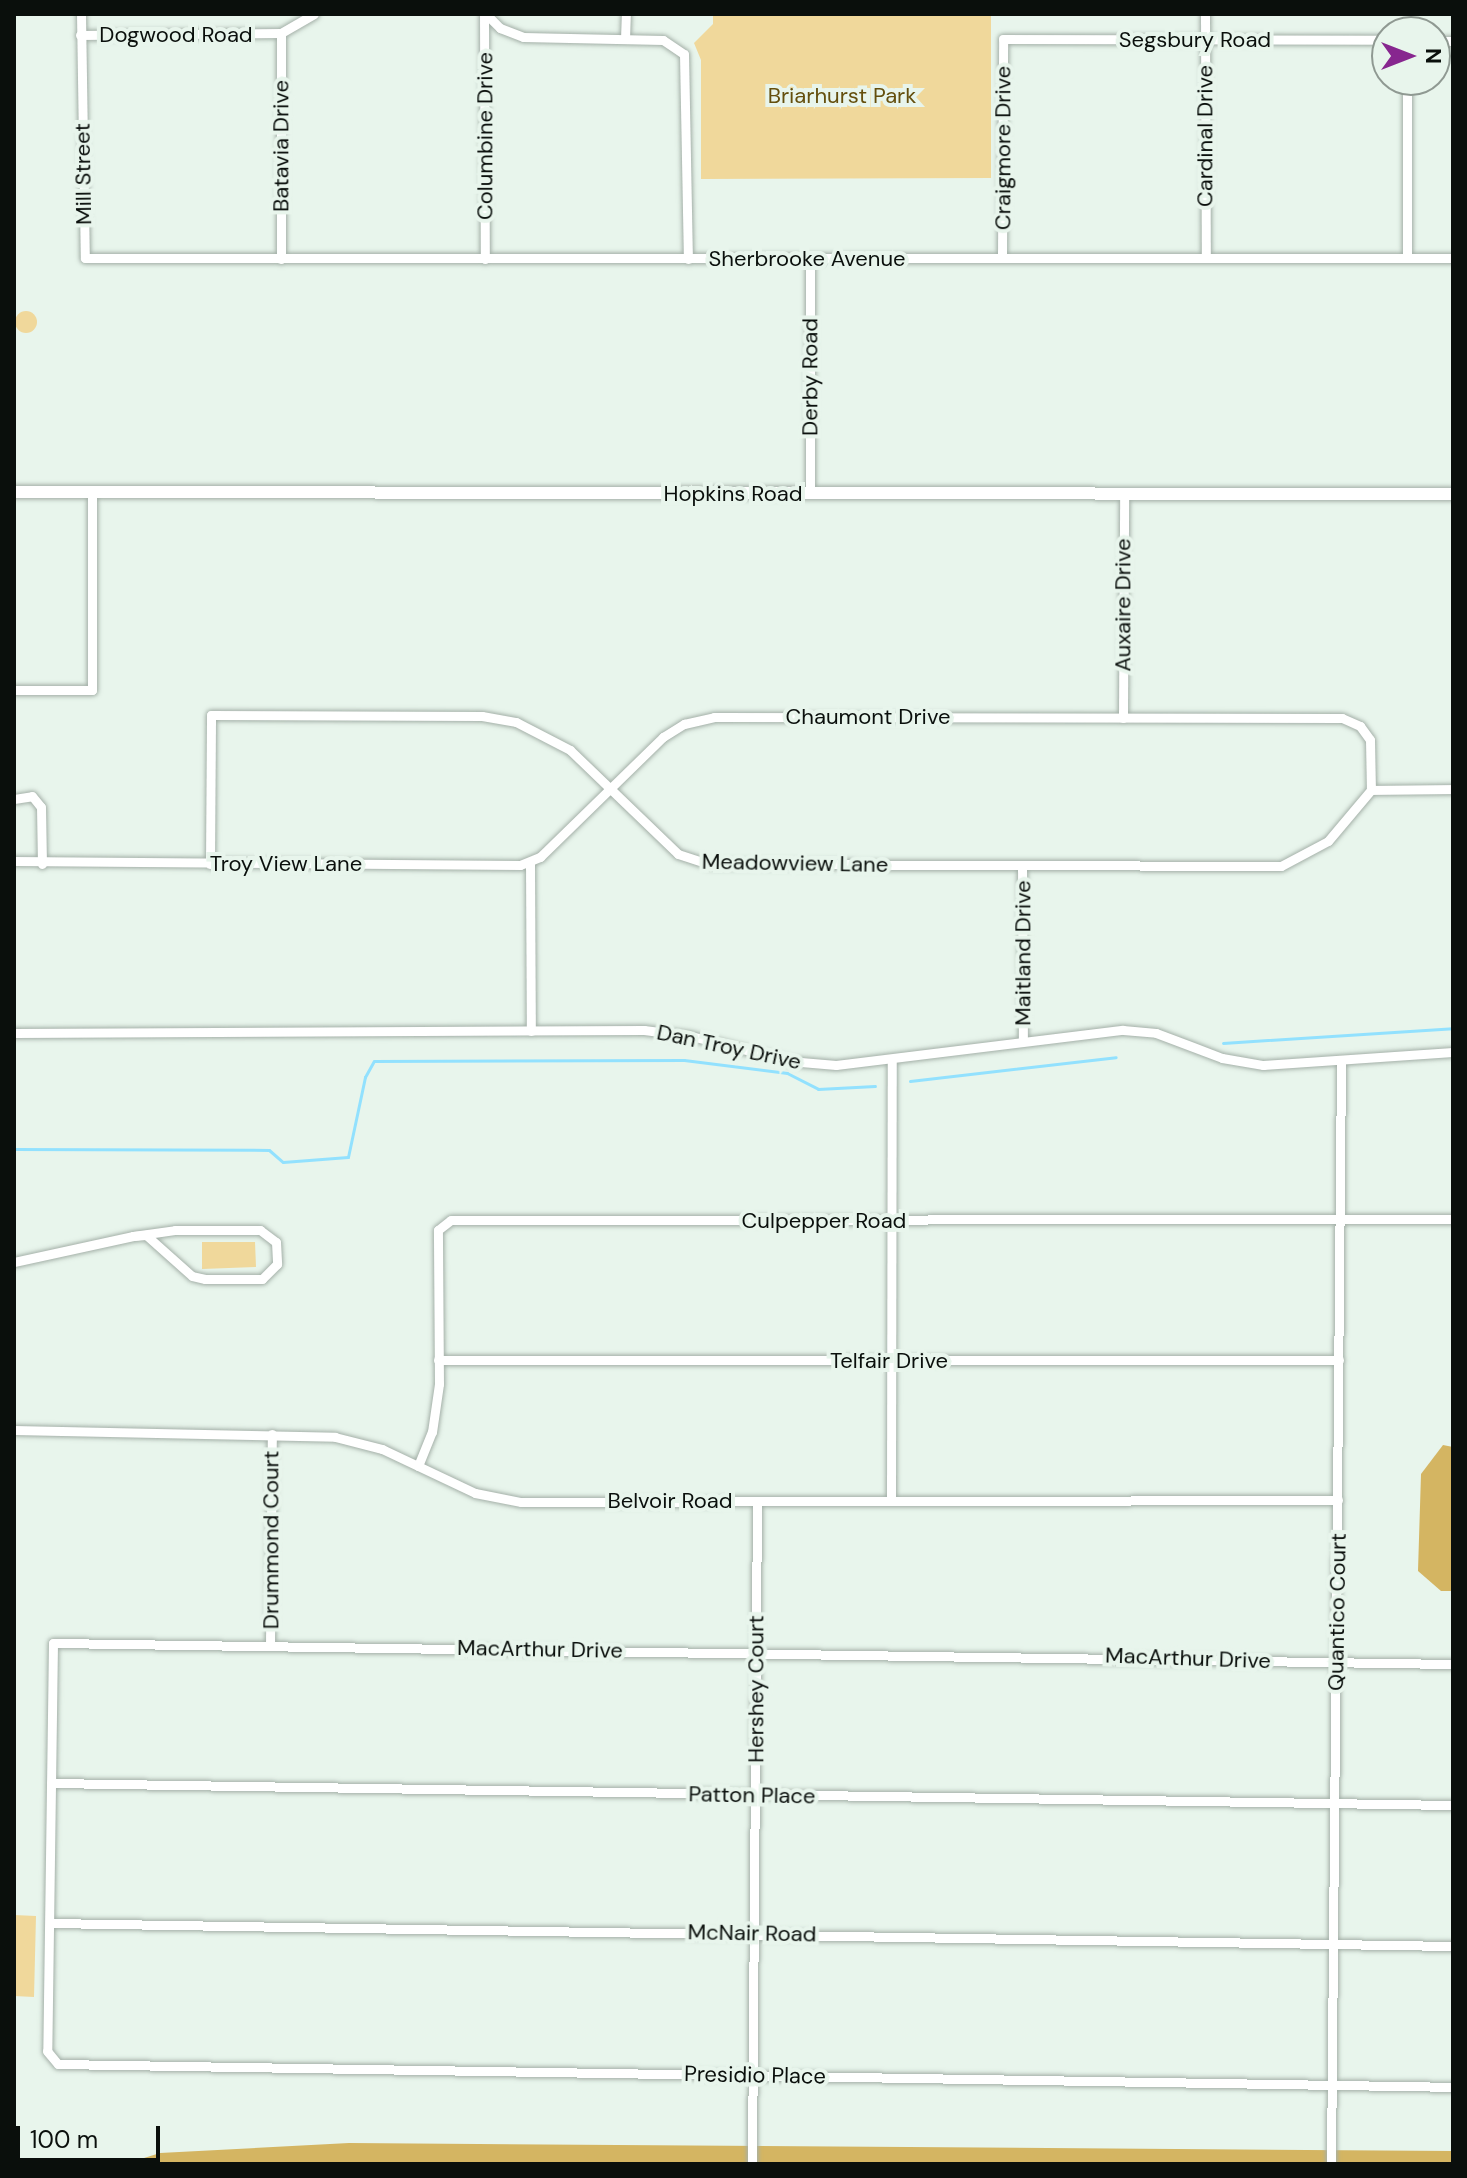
<!DOCTYPE html>
<html>
<head>
<meta charset="utf-8">
<style>
	body { margin:0 }
	#map { position:relative; width:1467px; height:2178px; overflow:hidden; background:#e8f5ec; font-family:"DM Sans",sans-serif }
	div>[style] { position:absolute }
	[style*='--x'] { left:calc(var(--x)*1px); top:calc(var(--y)*1px); width:calc(var(--w)*1px); rotate:calc(var(--a)*1deg) }
	.green>* { inset:0; background:#f0d89b }
	.round { border-radius:50% }
	.forest>* { inset:0; background:#d4b562 }
	.stream>* { height:3px; margin:-1.5px; padding:0 1.5px; transform-origin:1.5px; border-radius:1.5px; background:#92e1fe }
	.roads { filter:drop-shadow(0 0 2px #a4b0a8) drop-shadow(0 0 2px #a4b0a8) }
	.minor>* { height:9px; margin:-4.5px; padding:0 4.5px; transform-origin:4.5px; border-radius:4.5px; background:#fff }
	.tertiary>* { height:12px; margin:-6px; padding:0 6px; transform-origin:6px; border-radius:6px; background:#fff }
	span { translate:-50% -50%; white-space:nowrap; text-align:center; line-height:1.15; -webkit-text-stroke:8px #e8f5ec; paint-order:stroke }
	.street-label { font-size:22px; color:#0a0f0c }
	.park-label { font-size:22px; color:#644f0d }
	.frame { position:absolute; inset:0; border:16px solid #0a0f0c; pointer-events:none }
	.north { position:absolute; left:1371px; top:16px; width:80px; height:80px; box-sizing:border-box; background:#e8f5ec; border:2px solid #8f9992; border-radius:50%; rotate:90deg; font-size:22px; font-weight:700; line-height:32px; text-align:center; color:#0a0f0c }
	.north::after { content:''; display:block; margin:auto; width:28px; height:36px; background:#87268f; clip-path:polygon(50% 0,100% 100%,50% 72%,0 100%) }
	.scale { position:absolute; left:16px; top:2126px; width:144px; height:36px; box-sizing:border-box; border:4px solid #0a0f0c; border-top:0; padding-left:10px; font-size:24px; line-height:28px; white-space:nowrap; color:#0a0f0c; -webkit-text-stroke:6px #e8f5ec; paint-order:stroke }
</style>
</head>
<body>
<div id="map">
	<div class="green">
		<div style="clip-path:polygon(713px 14px,991px 14px,991px 178px,701px 179px,701px 60px,694px 43px,713px 24px)"></div>
		<div class="round" style="left:15px;top:311px;width:22px;height:22px"></div>
		<div style="clip-path:polygon(202px 1242px,255px 1242px,256px 1267px,202px 1269px)"></div>
		<div style="clip-path:polygon(14px 1915px,36px 1916px,34px 1997px,14px 1996px)"></div>
	</div>
	<div class="forest">
		<div style="clip-path:polygon(1443px 1445px,1453px 1447px,1453px 1591px,1441px 1591px,1418px 1571px,1421px 1474px)"></div>
		<div style="clip-path:polygon(349px 2143px,1453px 2151px,1453px 2164px,125px 2164px,160px 2153px)"></div>
	</div>
	<div class="stream">
		<div style="--x:1223;--y:1043;--w:230;--a:-3.7"></div>
		<div style="--x:910;--y:1081;--w:207;--a:-6.6"></div>
		<div style="--x:14;--y:1149;--w:255;--a:0.2"></div>
		<div style="--x:269;--y:1150;--w:18;--a:41"></div>
		<div style="--x:283;--y:1162;--w:65;--a:-4.4"></div>
		<div style="--x:348;--y:1157;--w:82;--a:-78"></div>
		<div style="--x:365;--y:1077;--w:18;--a:-61"></div>
		<div style="--x:374;--y:1061;--w:310;--a:-0.2"></div>
		<div style="--x:684;--y:1060;--w:104;--a:7.2"></div>
		<div style="--x:787;--y:1073;--w:35;--a:27"></div>
		<div style="--x:818;--y:1089;--w:57;--a:-3"></div>
	</div>
	<div class="roads">
		<div class="minor">
			<div style="--x:81;--y:14;--w:244;--a:89.1"></div>
			<div style="--x:85;--y:258;--w:1368;--a:0"></div>
			<div style="--x:484;--y:14;--w:245;--a:89.8"></div>
			<div style="--x:486;--y:14;--w:20;--a:45"></div>
			<div style="--x:500;--y:28;--w:25;--a:21"></div>
			<div style="--x:523;--y:37;--w:140;--a:1.2"></div>
			<div style="--x:663;--y:40;--w:25;--a:34"></div>
			<div style="--x:684;--y:54;--w:205;--a:88.9"></div>
			<div style="--x:1205;--y:14;--w:244;--a:89.8"></div>
			<div style="--x:80;--y:35;--w:201;--a:-0.6"></div>
			<div style="--x:281;--y:33;--w:38;--a:-30"></div>
			<div style="--x:625;--y:39;--w:25;--a:-88"></div>
			<div style="--x:1435;--y:41;--w:18;--a:0"></div>
			<div style="--x:1002;--y:258;--w:219;--a:-89.7"></div>
			<div style="--x:1003;--y:39;--w:384;--a:0.1"></div>
			<div style="--x:1407;--y:258;--w:178;--a:-90"></div>
			<div style="--x:281;--y:259;--w:226;--a:-90"></div>
			<div style="--x:810;--y:260;--w:234;--a:90"></div>
			<div style="--x:14;--y:690;--w:78;--a:0"></div>
			<div style="--x:92;--y:690;--w:197;--a:-90"></div>
			<div style="--x:1123;--y:718;--w:225;--a:-89.7"></div>
			<div style="--x:1371;--y:790;--w:82;--a:-0.7"></div>
			<div style="--x:14;--y:799;--w:18;--a:-9"></div>
			<div style="--x:32;--y:796;--w:14;--a:51"></div>
			<div style="--x:41;--y:807;--w:57;--a:89"></div>
			<div style="--x:14;--y:861;--w:506;--a:0.45"></div>
			<div style="--x:520;--y:865;--w:22;--a:-22"></div>
			<div style="--x:540;--y:857;--w:172;--a:-44.3"></div>
			<div style="--x:663;--y:737;--w:25;--a:-32"></div>
			<div style="--x:684;--y:724;--w:31;--a:-13"></div>
			<div style="--x:714;--y:717;--w:628;--a:0.09"></div>
			<div style="--x:1342;--y:718;--w:20;--a:24"></div>
			<div style="--x:1360;--y:726;--w:17;--a:54"></div>
			<div style="--x:1370;--y:740;--w:50;--a:88.9"></div>
			<div style="--x:530;--y:863;--w:168;--a:89.7"></div>
			<div style="--x:210;--y:864;--w:149;--a:-89.6"></div>
			<div style="--x:211;--y:715;--w:271;--a:0.2"></div>
			<div style="--x:482;--y:716;--w:35;--a:10"></div>
			<div style="--x:516;--y:722;--w:61;--a:27.4"></div>
			<div style="--x:570;--y:750;--w:150;--a:43.9"></div>
			<div style="--x:678;--y:854;--w:33;--a:18"></div>
			<div style="--x:709;--y:864;--w:572;--a:0.2"></div>
			<div style="--x:1281;--y:866;--w:53;--a:-28"></div>
			<div style="--x:1328;--y:841;--w:67;--a:-49.9"></div>
			<div style="--x:1022;--y:865;--w:176;--a:89.7"></div>
			<div style="--x:14;--y:1033;--w:630;--a:-0.27"></div>
			<div style="--x:644;--y:1030;--w:47;--a:7.3"></div>
			<div style="--x:691;--y:1036;--w:101;--a:14.3"></div>
			<div style="--x:789;--y:1061;--w:47;--a:4.9"></div>
			<div style="--x:836;--y:1065;--w:289;--a:-7"></div>
			<div style="--x:1123;--y:1030;--w:33;--a:5"></div>
			<div style="--x:1156;--y:1033;--w:71;--a:20.7"></div>
			<div style="--x:1222;--y:1058;--w:42;--a:9.7"></div>
			<div style="--x:1263;--y:1065;--w:190;--a:-3.9"></div>
			<div style="--x:14;--y:1262;--w:122;--a:-12.3"></div>
			<div style="--x:133;--y:1236;--w:42;--a:-8.1"></div>
			<div style="--x:175;--y:1230;--w:85;--a:0"></div>
			<div style="--x:260;--y:1230;--w:20;--a:37"></div>
			<div style="--x:276;--y:1242;--w:22;--a:87"></div>
			<div style="--x:277;--y:1264;--w:21;--a:135"></div>
			<div style="--x:262;--y:1279;--w:57;--a:180"></div>
			<div style="--x:205;--y:1279;--w:13;--a:-167"></div>
			<div style="--x:192;--y:1276;--w:62;--a:-138.3"></div>
			<div style="--x:146;--y:1235;--w:13;--a:176"></div>
			<div style="--x:438;--y:1360;--w:901;--a:0"></div>
			<div style="--x:14;--y:1430;--w:321;--a:1.2"></div>
			<div style="--x:335;--y:1437;--w:49;--a:14.3"></div>
			<div style="--x:382;--y:1449;--w:103;--a:25.3"></div>
			<div style="--x:475;--y:1493;--w:47;--a:11.1"></div>
			<div style="--x:521;--y:1502;--w:817;--a:-0.14"></div>
			<div style="--x:418;--y:1466;--w:37;--a:-68"></div>
			<div style="--x:432;--y:1432;--w:49;--a:-81.7"></div>
			<div style="--x:439;--y:1384;--w:154;--a:-90.4"></div>
			<div style="--x:438;--y:1230;--w:16;--a:-38"></div>
			<div style="--x:451;--y:1220;--w:1002;--a:-0.06"></div>
			<div style="--x:891;--y:1500;--w:440;--a:-89.9"></div>
			<div style="--x:270;--y:1646;--w:212;--a:-89.5"></div>
			<div style="--x:1453;--y:1664;--w:1400;--a:-179.14"></div>
			<div style="--x:53;--y:1643;--w:408;--a:90.8"></div>
			<div style="--x:47;--y:2051;--w:17;--a:50"></div>
			<div style="--x:58;--y:2064;--w:1395;--a:0.94"></div>
			<div style="--x:51;--y:1783;--w:1402;--a:0.9"></div>
			<div style="--x:50;--y:1923;--w:1403;--a:0.94"></div>
			<div style="--x:752;--y:2164;--w:663;--a:-89.57"></div>
			<div style="--x:1331;--y:2164;--w:1104;--a:-89.48"></div>
		</div>
		<div class="tertiary">
			<div style="--x:14;--y:492;--w:1439;--a:0.08"></div>
		</div>
	</div>
	<div class="street-label">
		<span style="left:176px;top:35px">Dogwood Road</span>
		<span style="left:1195px;top:40px">Segsbury Road</span>
		<span style="left:485px;top:136px;rotate:-90deg">Columbine Drive</span>
		<span style="left:1205px;top:136px;rotate:-90deg">Cardinal Drive</span>
		<span style="left:281px;top:146px;rotate:-90deg">Batavia Drive</span>
		<span style="left:1003px;top:148px;rotate:-90deg">Craigmore Drive</span>
		<span style="left:83px;top:174px;rotate:-91deg">Mill Street</span>
		<span style="left:807px;top:259px">Sherbrooke Avenue</span>
		<span style="left:810px;top:377px;rotate:-90deg">Derby Road</span>
		<span style="left:733px;top:494px">Hopkins Road</span>
		<span style="left:1123px;top:605px;rotate:-90deg">Auxaire Drive</span>
		<span style="left:868px;top:717px">Chaumont Drive</span>
		<span style="left:795px;top:863px;rotate:1deg">Meadowview Lane</span>
		<span style="left:286px;top:864px">Troy View Lane</span>
		<span style="left:1023px;top:953px;rotate:-90deg">Maitland Drive</span>
		<span style="left:729px;top:1047px;rotate:12deg">Dan Troy Drive</span>
		<span style="left:824px;top:1221px">Culpepper Road</span>
		<span style="left:889px;top:1361px">Telfair Drive</span>
		<span style="left:670px;top:1501px">Belvoir Road</span>
		<span style="left:271px;top:1540px;rotate:-90deg">Drummond Court</span>
		<span style="left:1337px;top:1612px;rotate:-89deg">Quantico Court</span>
		<span style="left:540px;top:1649px;rotate:1deg">MacArthur Drive</span>
		<span style="left:1188px;top:1658px;rotate:2deg">MacArthur Drive</span>
		<span style="left:756px;top:1689px;rotate:-90deg">Hershey Court</span>
		<span style="left:752px;top:1795px;rotate:1deg">Patton Place</span>
		<span style="left:752px;top:1933px;rotate:1deg">McNair Road</span>
		<span style="left:755px;top:2075px;rotate:1deg">Presidio Place</span>
	</div>
	<div class="park-label">
		<span style="left:842px;top:96px">Briarhurst Park</span>
	</div>
	<div class="frame"></div>
	<div class="north">N</div>
	<div class="scale">100 m</div>
</div>
</body>
</html>
